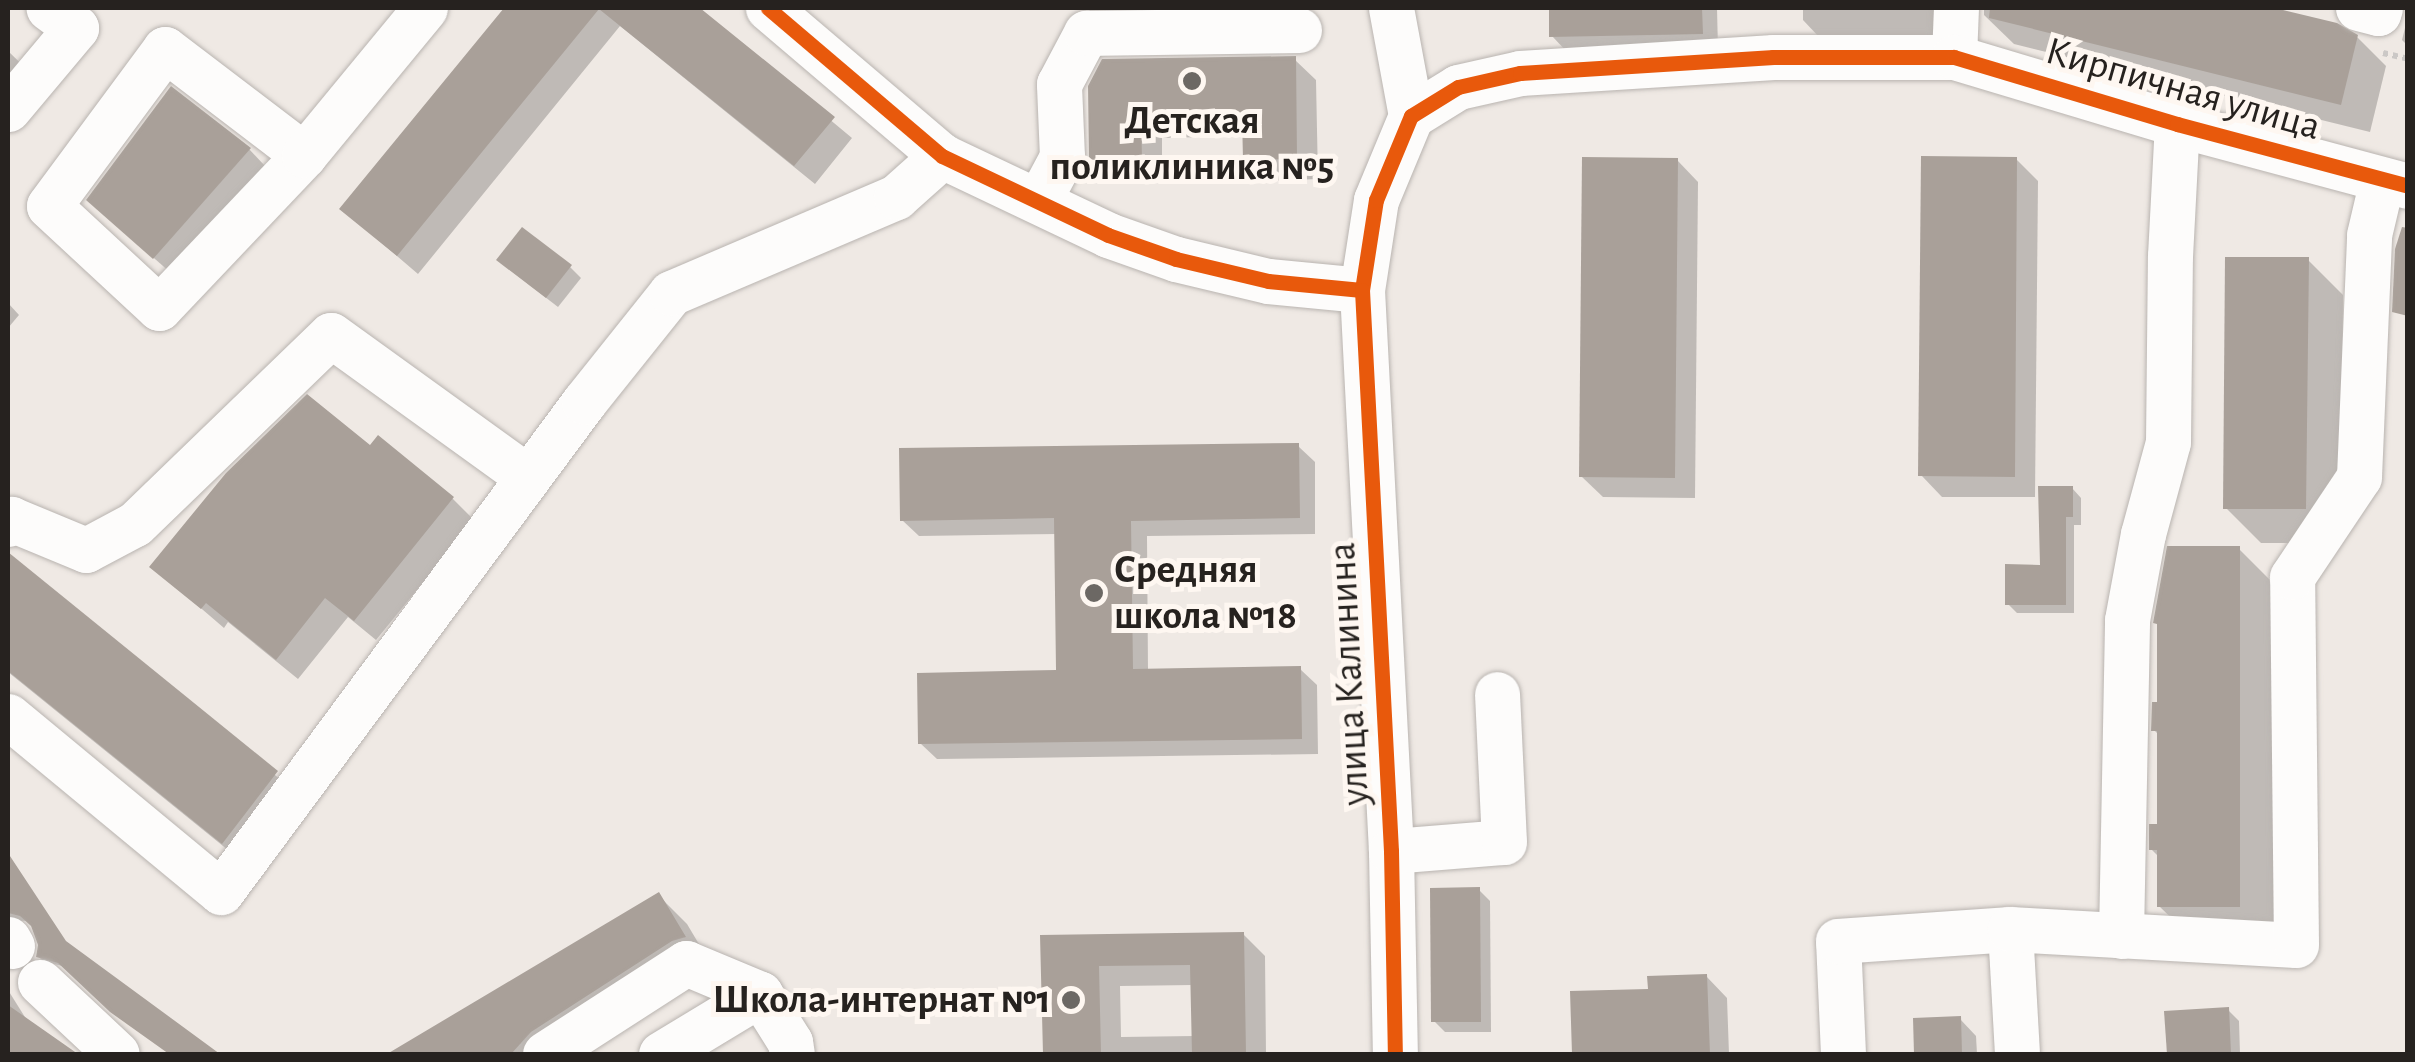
<!DOCTYPE html>
<html>
<head>
<meta charset="utf-8">
<style>
	body { margin:0 }
	#map { position:relative; width:2415px; height:1062px; overflow:hidden; background:#efe9e4; font-family:"Alegreya Sans",sans-serif }
	div>[style] { position:absolute }
	[style*='--x'] { left:calc(var(--x)*1px); top:calc(var(--y)*1px); width:calc(var(--w)*1px); rotate:calc(var(--a)*1deg) }
	.shadow>* { inset:0; background:#0003 }
	.building>* { inset:0; background:#a9a099 }
	.path>* { height:6px; margin-top:-3px; transform-origin:0; background:repeating-linear-gradient(90deg,#cbc8c6 0 5px,transparent 0 10px) }
	.roads { filter:drop-shadow(0 0 2px #b9b4b0) drop-shadow(0 0 2px #b9b4b0) }
	.minor>* { height:45px; margin:-22.5px; padding:0 22.5px; transform-origin:22.5px; border-radius:22.5px; background:#fdfcfb }
	.cycleway>* { height:15px; margin:-7.5px; padding:0 7.5px; transform-origin:7.5px; border-radius:7.5px; background:#e8590c }
	.dots>* { width:28px; height:28px; translate:-50% -50%; box-sizing:border-box; border:5px solid #fef7f1; border-radius:50% }
	span { translate:-50% -50%; white-space:nowrap; text-align:center; line-height:1.15; -webkit-text-stroke:10px #fef7f1; paint-order:stroke }
	.street-label { font-size:40px; color:#26221f }
	.poi-label { font-size:40px; color:#26221f; font-weight:700 }
	.left { translate:0 -50%; text-align:left }
	.right { translate:-100% -50%; text-align:right }
	.frame { position:absolute; inset:0; border:10px solid #26221f; pointer-events:none }
</style>
</head>
<body>
<div id="map">
	<div class="shadow">
		<div style="clip-path:polygon(507px 8px,696px 8px,852px 138px,815px 184px,620px 26px,418px 274px,342px 209px)"></div>
		<div style="clip-path:polygon(1551px 8px,1717px 8px,1718px 50px,1568px 53px,1552px 36px)"></div>
		<div style="clip-path:polygon(1803px 8px,1953px 8px,1945px 35px,1819px 37px,1803px 20px)"></div>
		<div style="clip-path:polygon(1984px 8px,2265px 8px,2336px 25px,2357px 37px,2386px 66px,2370px 132px,2014px 44px,1984px 15px)"></div>
		<div style="clip-path:polygon(2408px 16px,2408px 46px,2402px 40px)"></div>
		<div style="clip-path:polygon(8px 51px,41px 83px,8px 125px)"></div>
		<div style="clip-path:polygon(1294px 59px,1316px 80px,1318px 179px,1266px 181px,1245px 159px,1245px 136px,1162px 138px,1162px 179px,1113px 181px,1092px 159px,1090px 86px)"></div>
		<div style="clip-path:polygon(249px 149px,265px 166px,171px 273px,106px 216px)"></div>
		<div style="clip-path:polygon(2016px 159px,2038px 181px,2035px 497px,1942px 497px,1921px 475px)"></div>
		<div style="clip-path:polygon(1677px 160px,1698px 182px,1695px 498px,1603px 497px,1581px 476px)"></div>
		<div style="clip-path:polygon(2308px 260px,2343px 295px,2341px 543px,2261px 543px,2226px 508px)"></div>
		<div style="clip-path:polygon(570px 267px,581px 278px,558px 307px,510px 270px)"></div>
		<div style="clip-path:polygon(8px 303px,19px 315px,8px 328px)"></div>
		<div style="clip-path:polygon(1298px 446px,1315px 462px,1315px 534px,1147px 536px,1148px 671px,1300px 669px,1317px 685px,1318px 754px,937px 759px,920px 743px,1059px 673px,1057px 534px,919px 536px,902px 520px)"></div>
		<div style="clip-path:polygon(370px 448px,453px 499px,474px 520px,376px 640px,348px 617px,298px 679px,228px 622px,224px 628px,153px 567px)"></div>
		<div style="clip-path:polygon(2072px 488px,2081px 498px,2081px 525px,2074px 525px,2074px 613px,2017px 613px,2008px 604px,2042px 567px)"></div>
		<div style="clip-path:polygon(2239px 549px,2274px 584px,2274px 941px,2195px 941px,2159px 906px,2159px 857px,2151px 849px,2159px 827px,2159px 735px,2154px 730px,2160px 705px)"></div>
		<div style="clip-path:polygon(15px 561px,298px 794px,244px 863px,8px 672px,8px 569px)"></div>
		<div style="clip-path:polygon(8px 854px,68px 946px,216px 1054px,171px 1054px,118px 1016px,66px 967px,43px 961px,38px 956px,38px 933px,28px 921px,8px 920px)"></div>
		<div style="clip-path:polygon(1479px 890px,1490px 901px,1491px 1032px,1445px 1032px,1434px 1021px)"></div>
		<div style="clip-path:polygon(659px 896px,687px 924px,712px 966px,569px 1054px,416px 1054px,410px 1044px)"></div>
		<div style="clip-path:polygon(evenodd,1243px 934px,1265px 956px,1266px 1054px,1045px 1054px,1043px 938px,1243px 934px,1193px 985px,1194px 1036px,1121px 1037px,1120px 986px,1193px 985px)"></div>
		<div style="clip-path:polygon(1706px 976px,1727px 998px,1729px 1054px,1574px 1054px,1572px 994px,1650px 991px)"></div>
		<div style="clip-path:polygon(8px 990px,28px 1022px,75px 1054px,8px 1054px)"></div>
		<div style="clip-path:polygon(2228px 1010px,2239px 1021px,2240px 1054px,2169px 1054px,2167px 1013px)"></div>
		<div style="clip-path:polygon(1960px 1019px,1976px 1036px,1977px 1054px,1917px 1054px,1916px 1021px)"></div>
	</div>
	<div class="building">
		<div style="clip-path:polygon(504px 8px,700px 8px,835px 117px,794px 166px,599px 9px,397px 256px,339px 209px)"></div>
		<div style="clip-path:polygon(1549px 8px,1702px 8px,1703px 34px,1549px 37px)"></div>
		<div style="clip-path:polygon(1990px 8px,2275px 8px,2337px 23px,2358px 35px,2341px 105px,1989px 18px)"></div>
		<div style="clip-path:polygon(1296px 56px,1297px 159px,1243px 160px,1242px 116px,1141px 118px,1142px 159px,1089px 160px,1088px 86px,1102px 59px)"></div>
		<div style="clip-path:polygon(171px 86px,251px 148px,153px 259px,86px 200px)"></div>
		<div style="clip-path:polygon(1921px 156px,2017px 157px,2015px 477px,1918px 476px)"></div>
		<div style="clip-path:polygon(1582px 157px,1678px 158px,1675px 478px,1579px 477px)"></div>
		<div style="clip-path:polygon(522px 227px,572px 265px,546px 298px,496px 260px)"></div>
		<div style="clip-path:polygon(2402px 227px,2408px 228px,2408px 316px,2392px 312px,2395px 249px)"></div>
		<div style="clip-path:polygon(2225px 257px,2309px 257px,2306px 509px,2223px 509px)"></div>
		<div style="clip-path:polygon(307px 394px,370px 445px,378px 435px,454px 497px,354px 621px,325px 598px,276px 660px,206px 603px,201px 609px,149px 567px,226px 473px)"></div>
		<div style="clip-path:polygon(1299px 443px,1300px 518px,1131px 521px,1133px 669px,1301px 666px,1302px 739px,918px 744px,917px 673px,1056px 670px,1054px 518px,900px 521px,899px 448px)"></div>
		<div style="clip-path:polygon(2038px 486px,2073px 486px,2073px 517px,2066px 517px,2066px 605px,2005px 605px,2005px 564px,2040px 565px)"></div>
		<div style="clip-path:polygon(2167px 546px,2240px 546px,2240px 907px,2157px 907px,2157px 850px,2149px 850px,2149px 824px,2157px 824px,2157px 731px,2151px 731px,2152px 702px,2157px 702px,2157px 624px,2153px 623px)"></div>
		<div style="clip-path:polygon(8px 552px,278px 771px,222px 844px,8px 671px)"></div>
		<div style="clip-path:polygon(8px 853px,66px 941px,220px 1054px,169px 1054px,110px 1012px,58px 963px,36px 957px,38px 945px,31px 926px,20px 916px,8px 913px)"></div>
		<div style="clip-path:polygon(1480px 887px,1481px 1022px,1431px 1022px,1430px 888px)"></div>
		<div style="clip-path:polygon(659px 892px,686px 937px,672px 941px,531px 1032px,511px 1054px,387px 1054px)"></div>
		<div style="clip-path:polygon(1244px 932px,1246px 1054px,1192px 1054px,1190px 965px,1099px 966px,1101px 1054px,1043px 1054px,1040px 935px)"></div>
		<div style="clip-path:polygon(1707px 974px,1710px 1054px,1572px 1054px,1570px 991px,1648px 989px,1647px 976px)"></div>
		<div style="clip-path:polygon(8px 1005px,78px 1054px,79px 1054px,8px 1054px)"></div>
		<div style="clip-path:polygon(2229px 1007px,2231px 1054px,2167px 1054px,2164px 1011px)"></div>
		<div style="clip-path:polygon(1961px 1016px,1962px 1054px,1914px 1054px,1913px 1018px)"></div>
	</div>
	<div class="path">
		<div style="--x:2383;--y:53;--w:26;--a:13"></div>
	</div>
	<div class="roads">
		<div class="minor">
			<div style="--x:768;--y:8;--w:228;--a:40.4"></div>
			<div style="--x:942;--y:156;--w:184;--a:25.4"></div>
			<div style="--x:1108;--y:235;--w:72;--a:19.4"></div>
			<div style="--x:1176;--y:259;--w:95;--a:13.4"></div>
			<div style="--x:1268;--y:281;--w:94;--a:5.5"></div>
			<div style="--x:1362;--y:290;--w:91;--a:-81.2"></div>
			<div style="--x:1376;--y:200;--w:91;--a:-67.4"></div>
			<div style="--x:1391;--y:8;--w:110;--a:79.5"></div>
			<div style="--x:2358;--y:8;--w:21;--a:14"></div>
			<div style="--x:2378;--y:13;--w:5;--a:-68"></div>
			<div style="--x:1954;--y:57;--w:49;--a:-87.7"></div>
			<div style="--x:8;--y:109;--w:106;--a:-50"></div>
			<div style="--x:76;--y:28;--w:34;--a:-144"></div>
			<div style="--x:1411;--y:116;--w:55;--a:-31.7"></div>
			<div style="--x:1458;--y:87;--w:64;--a:-12.7"></div>
			<div style="--x:1520;--y:73;--w:254;--a:-3.6"></div>
			<div style="--x:1773;--y:57;--w:181;--a:0"></div>
			<div style="--x:1954;--y:57;--w:233;--a:16.7"></div>
			<div style="--x:2177;--y:124;--w:239;--a:15"></div>
			<div style="--x:304;--y:155;--w:175;--a:-142.7"></div>
			<div style="--x:165;--y:49;--w:195;--a:126.5"></div>
			<div style="--x:49;--y:206;--w:150;--a:42.8"></div>
			<div style="--x:159;--y:308;--w:211;--a:-46.5"></div>
			<div style="--x:304;--y:155;--w:190;--a:-50.5"></div>
			<div style="--x:1039;--y:200;--w:49;--a:-61.9"></div>
			<div style="--x:1062;--y:157;--w:73;--a:-92.4"></div>
			<div style="--x:1059;--y:84;--w:58;--a:-62.1"></div>
			<div style="--x:1086;--y:33;--w:213;--a:-0.8"></div>
			<div style="--x:1362;--y:290;--w:562;--a:87.04"></div>
			<div style="--x:1391;--y:851;--w:203;--a:88.9"></div>
			<div style="--x:8;--y:524;--w:6;--a:-59"></div>
			<div style="--x:11;--y:519;--w:81;--a:22.5"></div>
			<div style="--x:86;--y:550;--w:55;--a:-28"></div>
			<div style="--x:135;--y:524;--w:272;--a:-44"></div>
			<div style="--x:331;--y:335;--w:243;--a:35.8"></div>
			<div style="--x:8;--y:716;--w:276;--a:39.6"></div>
			<div style="--x:221;--y:892;--w:610;--a:-53.47"></div>
			<div style="--x:584;--y:402;--w:139;--a:-51.4"></div>
			<div style="--x:671;--y:293;--w:245;--a:-23.1"></div>
			<div style="--x:896;--y:197;--w:62;--a:-41.7"></div>
			<div style="--x:1391;--y:851;--w:113;--a:-4.6"></div>
			<div style="--x:1504;--y:842;--w:148;--a:-92.7"></div>
			<div style="--x:2121;--y:936;--w:316;--a:-88.9"></div>
			<div style="--x:2127;--y:620;--w:87;--a:-79.5"></div>
			<div style="--x:2143;--y:534;--w:95;--a:-74.8"></div>
			<div style="--x:2168;--y:442;--w:186;--a:-89.4"></div>
			<div style="--x:2170;--y:256;--w:132;--a:-87"></div>
			<div style="--x:8;--y:939;--w:8;--a:60"></div>
			<div style="--x:40;--y:982;--w:105;--a:43.1"></div>
			<div style="--x:545;--y:1054;--w:168;--a:-32.8"></div>
			<div style="--x:686;--y:963;--w:80;--a:22.7"></div>
			<div style="--x:760;--y:994;--w:57;--a:58"></div>
			<div style="--x:790;--y:1042;--w:12;--a:81"></div>
			<div style="--x:661;--y:1054;--w:116;--a:-31.2"></div>
			<div style="--x:1843;--y:1054;--w:113;--a:-92.5"></div>
			<div style="--x:1838;--y:941;--w:172;--a:-4"></div>
			<div style="--x:2017;--y:1054;--w:125;--a:-93.2"></div>
			<div style="--x:2010;--y:929;--w:286;--a:3.2"></div>
			<div style="--x:2296;--y:945;--w:368;--a:-90.6"></div>
			<div style="--x:2292;--y:577;--w:120;--a:-56.2"></div>
			<div style="--x:2359;--y:477;--w:242;--a:-87.6"></div>
			<div style="--x:2369;--y:235;--w:57;--a:-76.7"></div>
		</div>
	</div>
	<div class="cycleway">
		<div style="--x:768;--y:8;--w:228;--a:40.4"></div>
		<div style="--x:942;--y:156;--w:184;--a:25.4"></div>
		<div style="--x:1108;--y:235;--w:72;--a:19.4"></div>
		<div style="--x:1176;--y:259;--w:95;--a:13.4"></div>
		<div style="--x:1268;--y:281;--w:94;--a:5.5"></div>
		<div style="--x:1362;--y:290;--w:91;--a:-81.2"></div>
		<div style="--x:1376;--y:200;--w:91;--a:-67.4"></div>
		<div style="--x:1411;--y:116;--w:55;--a:-31.7"></div>
		<div style="--x:1458;--y:87;--w:64;--a:-12.7"></div>
		<div style="--x:1520;--y:73;--w:254;--a:-3.6"></div>
		<div style="--x:1773;--y:57;--w:181;--a:0"></div>
		<div style="--x:1954;--y:57;--w:233;--a:16.7"></div>
		<div style="--x:2177;--y:124;--w:239;--a:15"></div>
		<div style="--x:1362;--y:290;--w:562;--a:87.04"></div>
		<div style="--x:1391;--y:851;--w:203;--a:88.9"></div>
	</div>
	<div class="dots">
		<div style="left:1192px;top:81px;background:#6c6864"></div>
		<div style="left:1094px;top:593px;background:#6c6864"></div>
		<div style="left:1071px;top:1000px;background:#6c6864"></div>
	</div>
	<div class="street-label">
		<span style="left:2183px;top:89px;rotate:16deg">Кирпичная улица</span>
		<span style="left:1349px;top:674px;rotate:-93deg">улица Калинина</span>
	</div>
	<div class="poi-label">
		<span style="left:1192px;top:144px">Детская<br>поликлиника №5</span>
		<span class="left" style="left:1114px;top:593px">Средняя<br>школа №18</span>
		<span class="right" style="left:1051px;top:1000px">Школа-интернат №1</span>
	</div>
	<div class="frame"></div>
</div>
</body>
</html>
